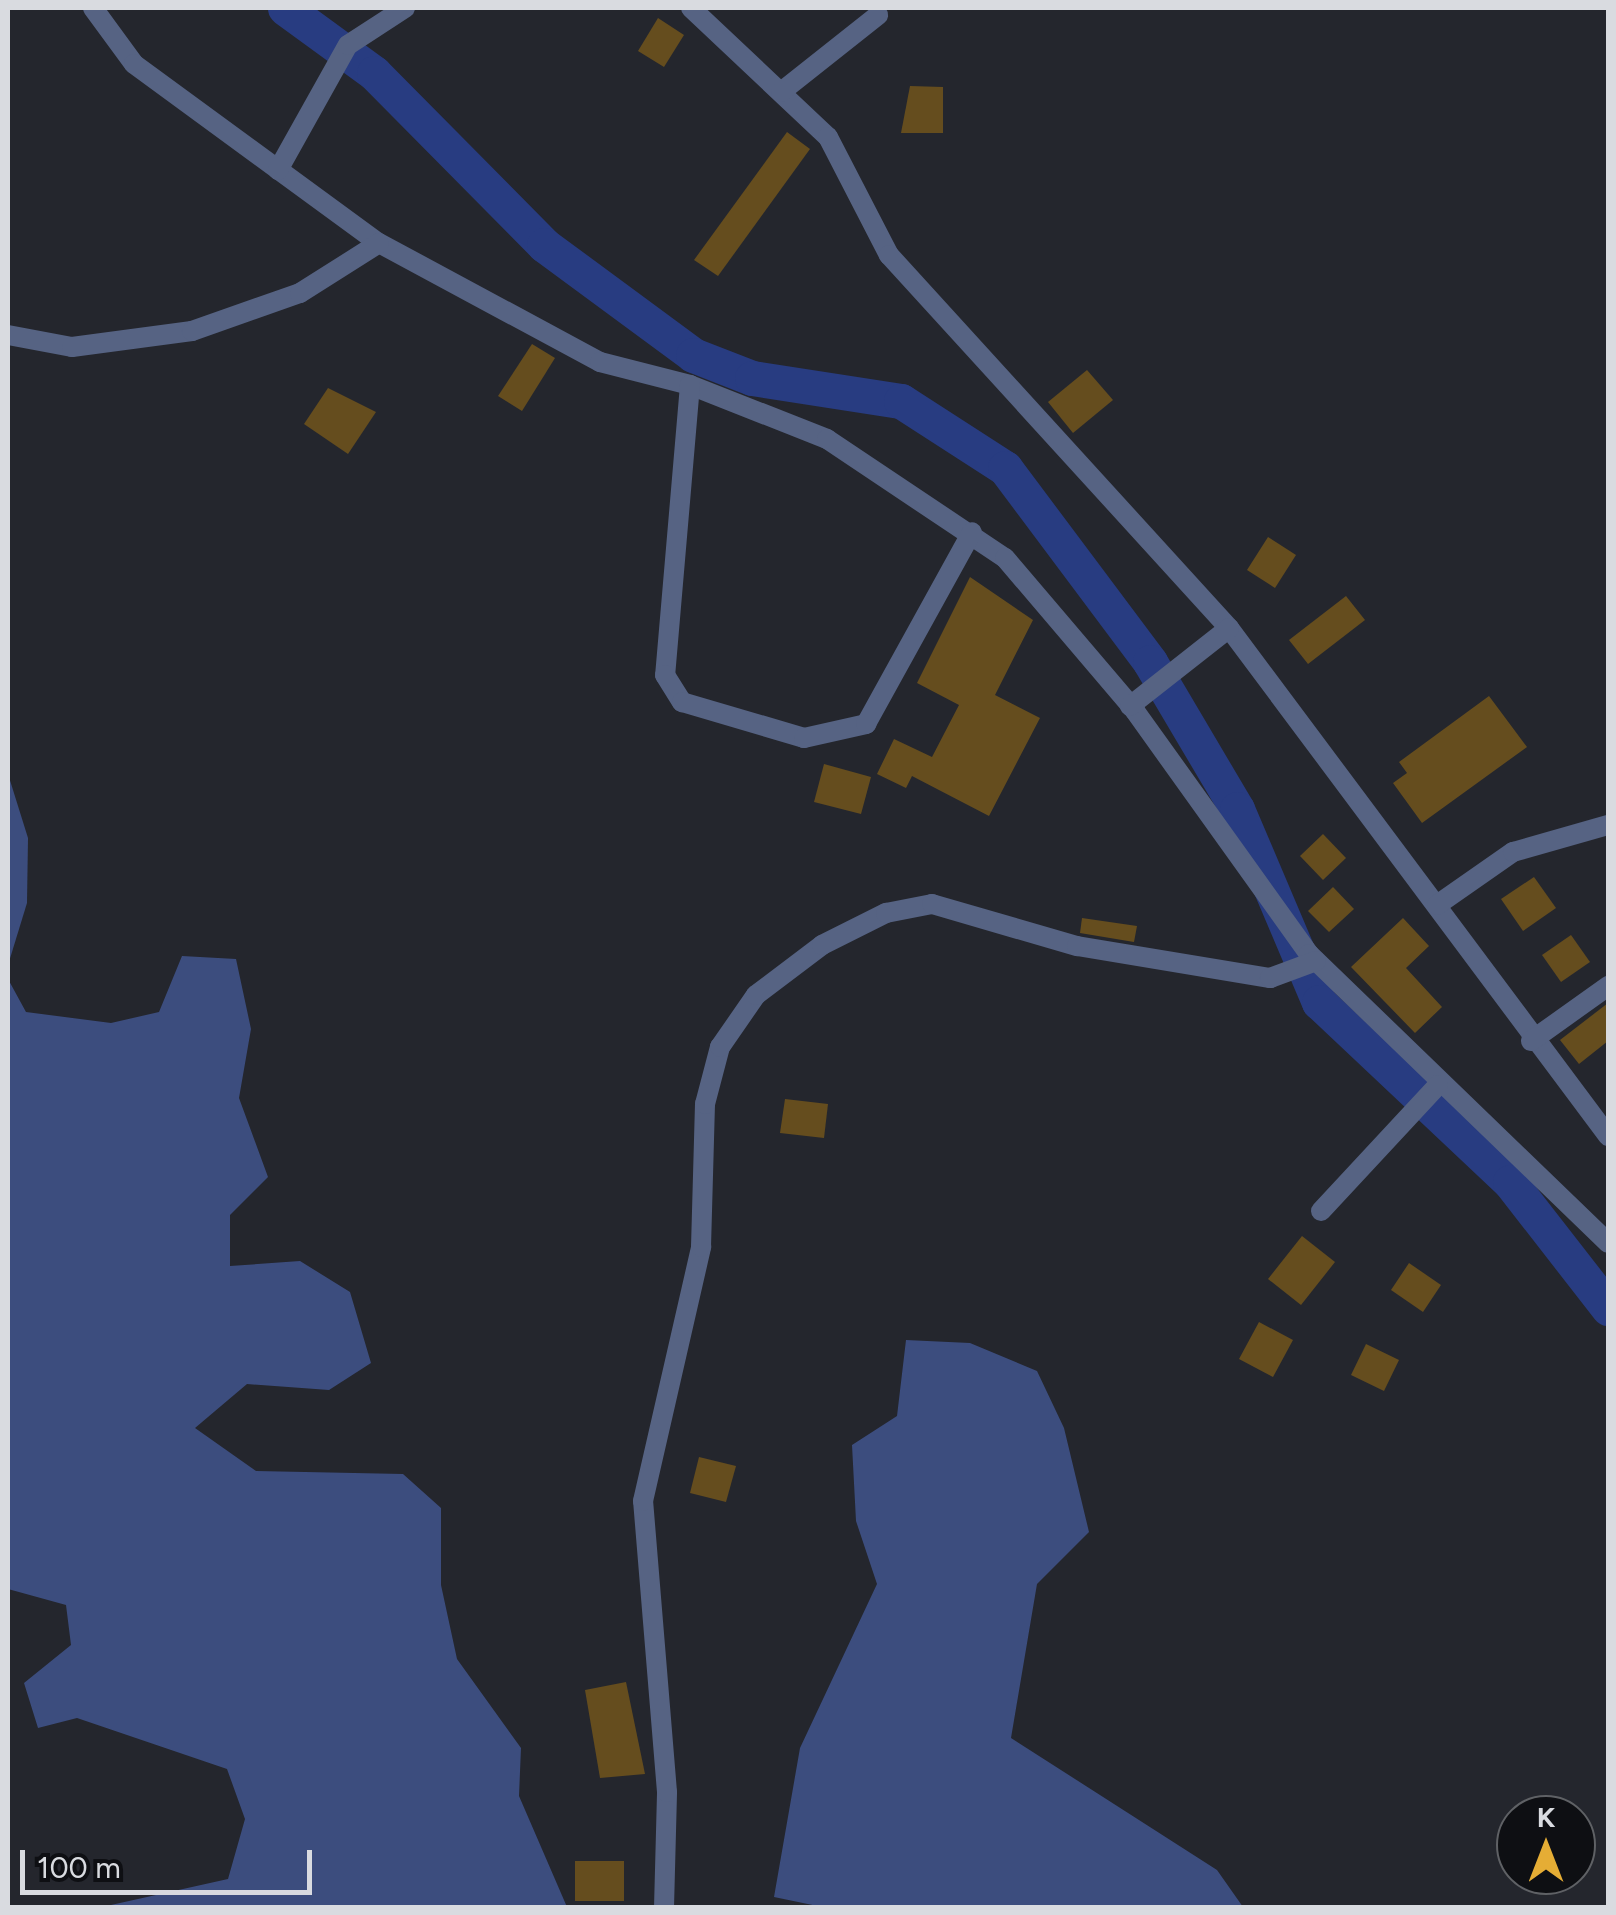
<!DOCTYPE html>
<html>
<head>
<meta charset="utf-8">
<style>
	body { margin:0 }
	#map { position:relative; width:1616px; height:1915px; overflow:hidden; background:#24262d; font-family:Figtree,sans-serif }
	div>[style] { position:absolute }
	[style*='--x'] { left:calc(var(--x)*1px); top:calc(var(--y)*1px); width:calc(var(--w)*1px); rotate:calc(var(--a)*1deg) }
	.green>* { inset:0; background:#3c4d7e }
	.river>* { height:35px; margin:-17.5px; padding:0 17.5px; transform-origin:17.5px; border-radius:17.5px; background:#283c81 }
	.building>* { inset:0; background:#654d1e }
	.minor>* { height:20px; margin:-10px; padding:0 10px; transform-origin:10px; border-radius:10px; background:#566383 }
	span { translate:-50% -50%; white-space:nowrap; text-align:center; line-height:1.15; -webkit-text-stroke:8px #0e0f13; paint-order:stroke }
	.frame { position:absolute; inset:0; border:10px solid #d9dbe0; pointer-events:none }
	.north { position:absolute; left:1496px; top:1795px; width:100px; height:100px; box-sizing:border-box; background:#0e0f13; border:2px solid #5f6165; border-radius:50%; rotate:0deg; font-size:28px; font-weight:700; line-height:40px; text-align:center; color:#d9dbe0 }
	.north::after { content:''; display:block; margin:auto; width:35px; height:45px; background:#e5ad35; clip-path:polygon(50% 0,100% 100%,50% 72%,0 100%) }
	.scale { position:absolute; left:20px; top:1850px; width:292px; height:45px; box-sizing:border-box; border:5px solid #d9dbe0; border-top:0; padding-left:12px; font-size:30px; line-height:35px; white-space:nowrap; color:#d9dbe0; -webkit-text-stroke:8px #0e0f13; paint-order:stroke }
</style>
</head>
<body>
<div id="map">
	<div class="green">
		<div style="clip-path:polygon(8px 774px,28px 838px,27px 903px,8px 965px)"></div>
		<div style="clip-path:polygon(182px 956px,236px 959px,251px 1029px,239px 1098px,268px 1177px,230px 1215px,230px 1266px,300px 1261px,350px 1292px,371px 1363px,329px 1390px,247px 1384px,195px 1428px,256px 1471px,403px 1474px,441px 1508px,441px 1585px,457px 1659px,521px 1748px,519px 1796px,567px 1907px,102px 1907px,228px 1879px,245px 1819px,227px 1769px,77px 1718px,38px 1728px,24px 1683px,71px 1645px,66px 1605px,8px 1589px,8px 979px,26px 1012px,111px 1023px,159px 1012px)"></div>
		<div style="clip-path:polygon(906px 1340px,970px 1343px,1037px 1371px,1064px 1428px,1089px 1532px,1037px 1584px,1011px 1738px,1217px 1870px,1243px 1907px,827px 1908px,774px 1897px,800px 1748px,877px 1584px,856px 1521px,852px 1445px,897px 1416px)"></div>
	</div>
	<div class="river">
		<div style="--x:285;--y:8;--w:110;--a:36.1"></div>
		<div style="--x:374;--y:73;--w:242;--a:45.3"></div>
		<div style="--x:544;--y:245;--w:185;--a:36.4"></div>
		<div style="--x:693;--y:355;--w:63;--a:21.3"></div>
		<div style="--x:752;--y:378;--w:151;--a:8.8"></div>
		<div style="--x:901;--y:401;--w:124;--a:32.8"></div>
		<div style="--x:1005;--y:468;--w:242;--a:53.2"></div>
		<div style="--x:1150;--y:662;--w:171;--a:59.4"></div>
		<div style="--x:1237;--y:809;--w:210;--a:67"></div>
		<div style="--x:1319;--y:1002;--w:262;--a:43.3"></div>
		<div style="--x:1510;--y:1182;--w:160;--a:52.1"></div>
	</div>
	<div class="building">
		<div style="clip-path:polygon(658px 18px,684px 35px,664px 67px,638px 51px)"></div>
		<div style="clip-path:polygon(910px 86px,943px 87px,943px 133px,901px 133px)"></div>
		<div style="clip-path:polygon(787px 132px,810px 149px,718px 276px,694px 260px)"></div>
		<div style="clip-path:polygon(532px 344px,555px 358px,522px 411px,498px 396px)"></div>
		<div style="clip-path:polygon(1087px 370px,1113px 400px,1073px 433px,1048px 402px)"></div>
		<div style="clip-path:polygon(328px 388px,376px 412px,348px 454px,304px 424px)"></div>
		<div style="clip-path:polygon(1268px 537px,1296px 555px,1275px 588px,1247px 570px)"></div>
		<div style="clip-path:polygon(970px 577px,1033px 620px,995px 695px,1040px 718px,989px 816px,912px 776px,906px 788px,877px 774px,894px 739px,932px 757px,959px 705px,917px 683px)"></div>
		<div style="clip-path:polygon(1346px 596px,1365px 620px,1308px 664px,1289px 640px)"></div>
		<div style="clip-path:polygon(1489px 696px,1527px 747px,1422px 823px,1393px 783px,1407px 773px,1399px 762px)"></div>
		<div style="clip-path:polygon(824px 764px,871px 777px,861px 814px,814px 802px)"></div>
		<div style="clip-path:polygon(1323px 834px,1346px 858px,1323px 880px,1300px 856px)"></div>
		<div style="clip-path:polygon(1534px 877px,1556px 908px,1523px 931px,1501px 899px)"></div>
		<div style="clip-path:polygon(1333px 887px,1354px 909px,1329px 932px,1308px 911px)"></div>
		<div style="clip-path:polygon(1082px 918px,1137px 926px,1134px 942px,1080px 933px)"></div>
		<div style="clip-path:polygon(1403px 918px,1429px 946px,1406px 968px,1442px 1007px,1415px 1033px,1351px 967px)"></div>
		<div style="clip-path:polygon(1571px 935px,1590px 962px,1561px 982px,1542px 955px)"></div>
		<div style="clip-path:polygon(1608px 1003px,1608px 1041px,1579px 1064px,1560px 1040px)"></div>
		<div style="clip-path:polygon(785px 1099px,828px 1104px,824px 1138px,780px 1133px)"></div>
		<div style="clip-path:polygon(1302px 1236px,1335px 1262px,1301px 1305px,1268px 1279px)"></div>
		<div style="clip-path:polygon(1409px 1263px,1441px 1285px,1423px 1312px,1391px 1290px)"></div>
		<div style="clip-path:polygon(1259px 1322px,1293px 1340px,1273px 1377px,1239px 1359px)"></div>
		<div style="clip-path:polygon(1366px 1344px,1399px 1360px,1384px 1391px,1351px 1375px)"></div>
		<div style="clip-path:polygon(699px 1457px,736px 1466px,726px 1502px,690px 1493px)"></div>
		<div style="clip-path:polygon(626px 1682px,645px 1774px,600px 1778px,585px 1690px)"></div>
		<div style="clip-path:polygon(575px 1861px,624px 1861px,624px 1901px,575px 1901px)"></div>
	</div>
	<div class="minor">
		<div style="--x:93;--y:8;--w:69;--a:53.8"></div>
		<div style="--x:134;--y:64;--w:303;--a:36.2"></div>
		<div style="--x:379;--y:243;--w:251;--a:28.3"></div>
		<div style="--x:600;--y:362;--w:93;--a:14.3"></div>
		<div style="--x:690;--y:385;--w:147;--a:21.5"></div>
		<div style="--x:827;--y:439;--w:214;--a:33.8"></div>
		<div style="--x:1005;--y:558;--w:201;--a:49.6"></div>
		<div style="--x:1135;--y:711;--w:299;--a:54.4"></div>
		<div style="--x:1309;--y:954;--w:416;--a:44"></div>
		<div style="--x:691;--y:8;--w:188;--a:43.3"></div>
		<div style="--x:828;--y:137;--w:133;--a:62.7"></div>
		<div style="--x:889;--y:255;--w:505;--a:47.65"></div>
		<div style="--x:1229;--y:628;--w:634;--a:53.27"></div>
		<div style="--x:781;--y:92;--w:124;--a:-38.4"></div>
		<div style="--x:278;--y:170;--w:143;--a:-60.8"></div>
		<div style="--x:348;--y:45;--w:68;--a:-33"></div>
		<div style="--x:8;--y:335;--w:65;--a:10.6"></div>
		<div style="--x:72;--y:347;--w:121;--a:-7.6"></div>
		<div style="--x:192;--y:331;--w:114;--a:-19.4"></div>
		<div style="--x:300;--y:293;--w:93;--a:-32.3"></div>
		<div style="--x:690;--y:385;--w:291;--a:94.9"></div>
		<div style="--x:665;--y:675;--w:32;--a:58"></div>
		<div style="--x:682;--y:702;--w:127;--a:16.4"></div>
		<div style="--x:804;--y:738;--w:64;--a:-12.7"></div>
		<div style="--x:866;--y:724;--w:219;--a:-61.1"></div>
		<div style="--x:1130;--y:706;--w:126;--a:-38.2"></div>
		<div style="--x:1437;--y:905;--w:93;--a:-34.9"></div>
		<div style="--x:1513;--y:852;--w:99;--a:-15.9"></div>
		<div style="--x:1531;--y:1041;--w:95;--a:-35.5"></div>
		<div style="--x:1321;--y:1211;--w:172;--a:-47.1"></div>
		<div style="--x:664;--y:1908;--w:116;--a:-88.5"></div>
		<div style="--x:667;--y:1792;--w:292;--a:-94.7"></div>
		<div style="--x:643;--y:1501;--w:261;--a:-77.1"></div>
		<div style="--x:701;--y:1247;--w:143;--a:-88.4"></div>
		<div style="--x:705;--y:1104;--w:59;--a:-75.3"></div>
		<div style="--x:720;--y:1047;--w:63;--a:-55.3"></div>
		<div style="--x:756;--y:995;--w:83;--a:-37.1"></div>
		<div style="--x:822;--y:945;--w:72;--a:-26.6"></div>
		<div style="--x:886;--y:913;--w:47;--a:-11.1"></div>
		<div style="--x:932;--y:904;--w:151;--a:16.2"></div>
		<div style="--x:1077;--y:946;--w:196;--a:9.4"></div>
		<div style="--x:1270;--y:978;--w:49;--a:-20.3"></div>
	</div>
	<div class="frame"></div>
	<div class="north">K</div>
	<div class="scale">100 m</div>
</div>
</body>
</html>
